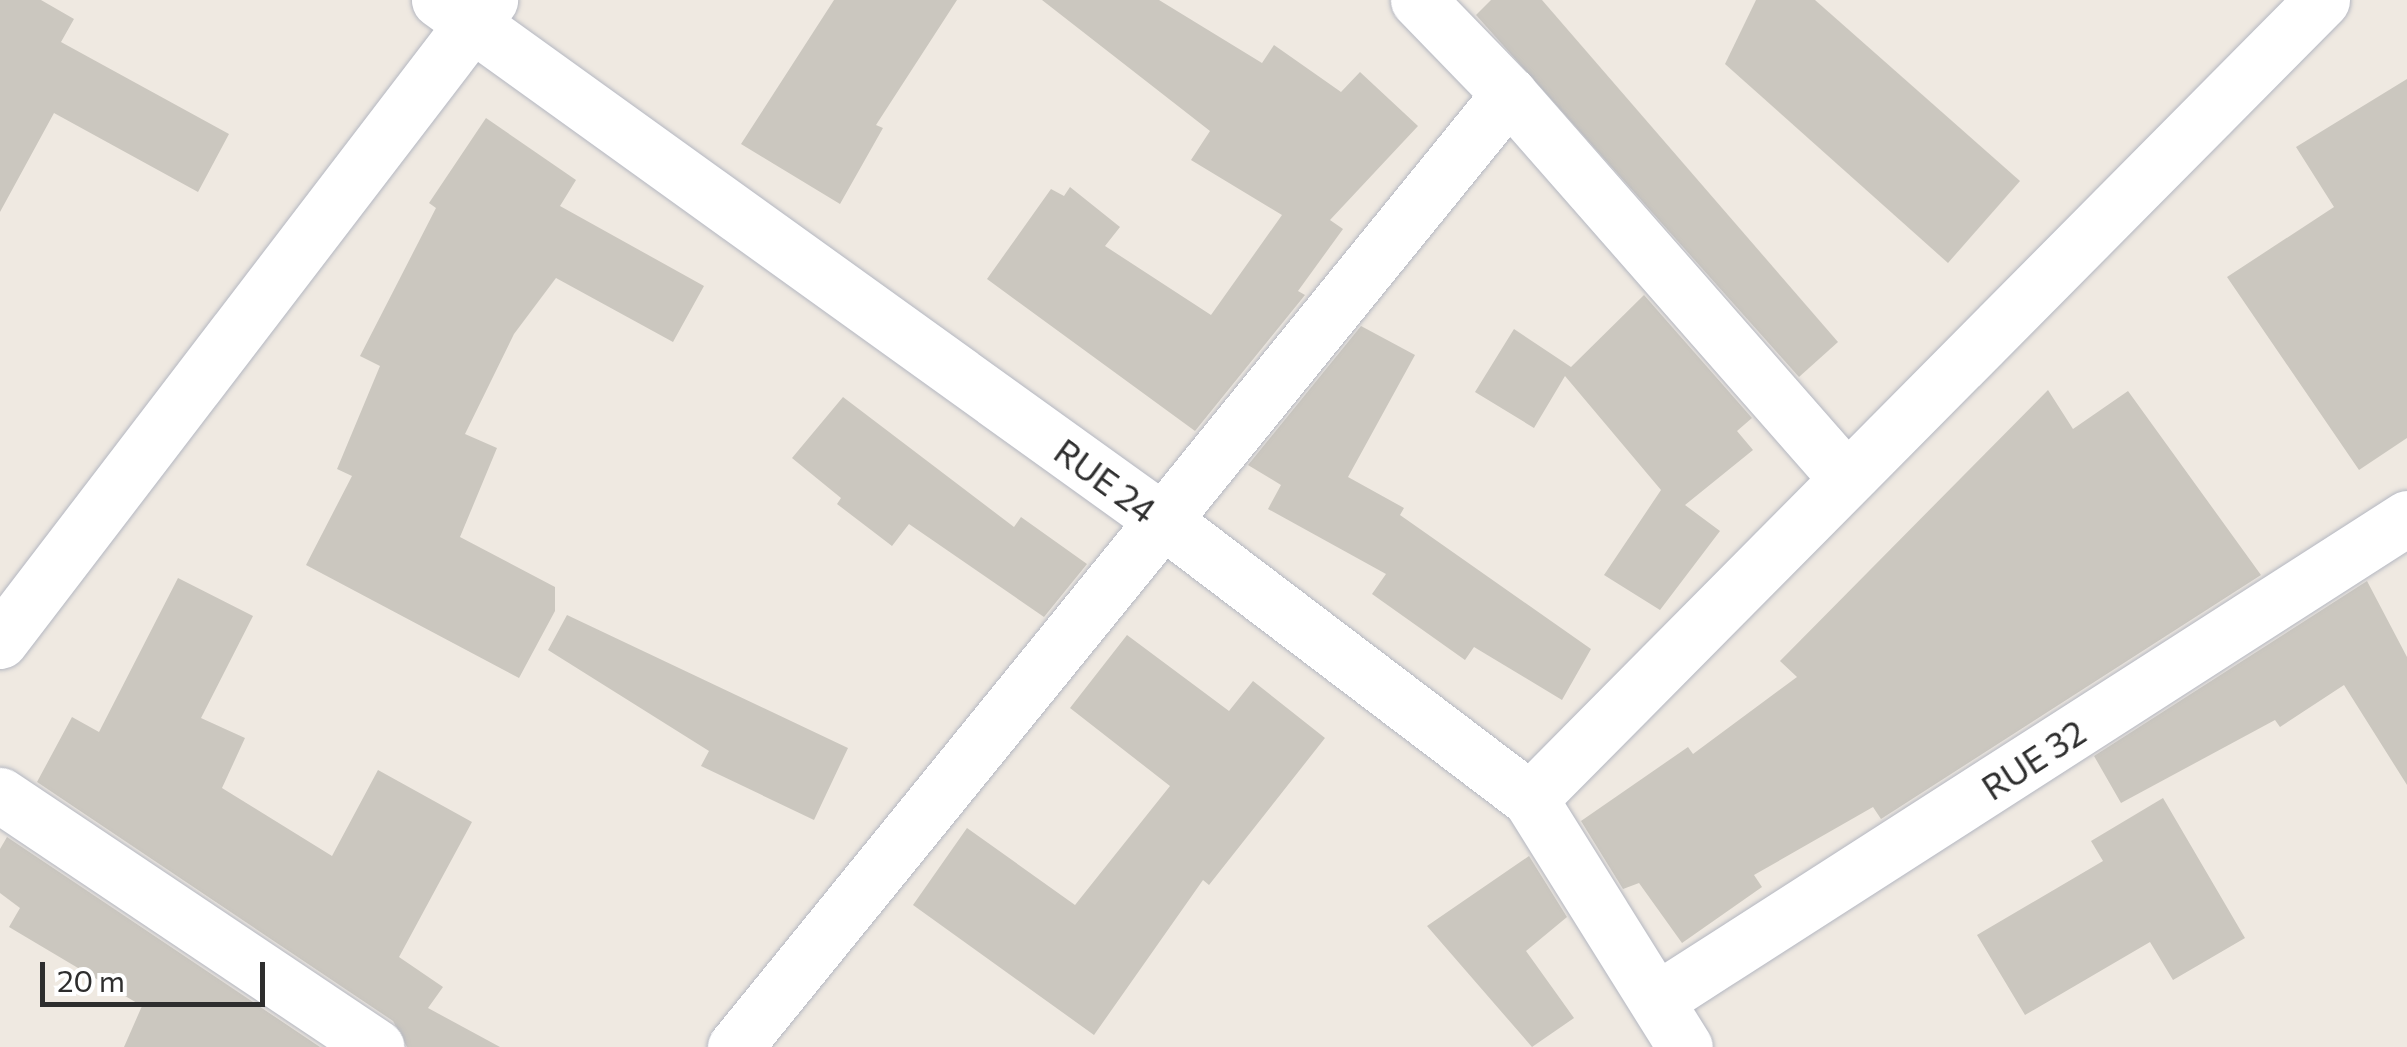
<!DOCTYPE html>
<html>
<head>
<meta charset="utf-8">
<style>
	body { margin:0 }
	#map { position:relative; width:2407px; height:1047px; overflow:hidden; background:#efe9e1; font-family:Commissioner,sans-serif }
	div>[style] { position:absolute }
	[style*='--x'] { left:calc(var(--x)*1px); top:calc(var(--y)*1px); width:calc(var(--w)*1px); rotate:calc(var(--a)*1deg) }
	.building>* { inset:0; background:#cbc7bf }
	.roads { filter:drop-shadow(0 0 2px #b4b7c1) drop-shadow(0 0 2px #b4b7c1) }
	.street>* { height:55px; margin:-27.5px; padding:0 27.5px; transform-origin:27.5px; border-radius:27.5px; background:#fff }
	span { translate:-50% -50%; white-space:nowrap; text-align:center; line-height:1.15; -webkit-text-stroke:9px #fff; paint-order:stroke }
	.street-label { font-size:35px; color:#2e2e2e }
	.scale { position:absolute; left:40px; top:962px; width:225px; height:45px; box-sizing:border-box; border:5px solid #2e2e2e; border-top:0; padding-left:12px; font-size:30px; line-height:35px; white-space:nowrap; color:#2e2e2e; -webkit-text-stroke:8px #fff; paint-order:stroke }
</style>
</head>
<body>
<div id="map">
	<div class="building">
		<div style="clip-path:polygon(0 0,41px 0,74px 19px,61px 42px,229px 134px,198px 192px,54px 113px,0 212px)"></div>
		<div style="clip-path:polygon(834px 0,957px 0,876px 125px,883px 128px,840px 204px,741px 144px)"></div>
		<div style="clip-path:polygon(1042px 0,1159px 0,1262px 63px,1274px 45px,1341px 92px,1360px 72px,1418px 126px,1330px 220px,1343px 229px,1298px 291px,1305px 295px,1195px 431px,987px 279px,1051px 189px,1064px 196px,1070px 187px,1120px 227px,1105px 246px,1211px 315px,1282px 215px,1191px 160px,1210px 131px)"></div>
		<div style="clip-path:polygon(1491px 0,1542px 0,1838px 342px,1799px 377px,1476px 15px)"></div>
		<div style="clip-path:polygon(1756px 0,1815px 0,2020px 181px,1948px 263px,1725px 64px)"></div>
		<div style="clip-path:polygon(2407px 79px,2407px 438px,2359px 470px,2227px 277px,2334px 207px,2296px 147px)"></div>
		<div style="clip-path:polygon(486px 118px,576px 180px,560px 206px,704px 286px,673px 342px,556px 278px,514px 334px,465px 434px,497px 448px,460px 537px,555px 587px,555px 611px,519px 678px,306px 565px,352px 476px,337px 469px,380px 366px,360px 356px,436px 208px,429px 203px)"></div>
		<div style="clip-path:polygon(1644px 295px,1752px 418px,1737px 431px,1753px 450px,1685px 505px,1720px 531px,1660px 610px,1604px 575px,1661px 490px,1565px 376px,1534px 428px,1475px 392px,1514px 329px,1571px 367px)"></div>
		<div style="clip-path:polygon(1361px 326px,1415px 355px,1348px 477px,1404px 508px,1400px 515px,1591px 649px,1562px 700px,1474px 647px,1465px 660px,1372px 594px,1386px 574px,1268px 509px,1281px 485px,1248px 465px)"></div>
		<div style="clip-path:polygon(2048px 390px,2073px 429px,2128px 391px,2261px 575px,1881px 819px,1873px 807px,1754px 875px,1762px 887px,1682px 943px,1639px 883px,1623px 889px,1581px 821px,1688px 747px,1693px 754px,1797px 677px,1780px 661px)"></div>
		<div style="clip-path:polygon(843px 397px,1014px 527px,1021px 517px,1087px 564px,1044px 617px,909px 524px,892px 546px,837px 504px,841px 498px,792px 458px)"></div>
		<div style="clip-path:polygon(178px 578px,253px 616px,201px 718px,245px 738px,222px 788px,332px 856px,378px 770px,472px 822px,399px 957px,443px 987px,428px 1008px,500px 1047px,407px 1047px,393px 1021px,37px 782px,72px 717px,99px 732px)"></div>
		<div style="clip-path:polygon(2367px 581px,2407px 657px,2407px 785px,2344px 685px,2280px 727px,2275px 720px,2121px 803px,2094px 756px)"></div>
		<div style="clip-path:polygon(567px 615px,848px 748px,814px 820px,701px 766px,709px 751px,548px 650px)"></div>
		<div style="clip-path:polygon(1127px 635px,1229px 711px,1253px 681px,1325px 738px,1209px 885px,1203px 880px,1094px 1035px,913px 905px,967px 828px,1075px 905px,1170px 786px,1070px 708px)"></div>
		<div style="clip-path:polygon(2163px 798px,2245px 938px,2173px 980px,2150px 942px,2025px 1015px,1977px 935px,2103px 861px,2091px 841px)"></div>
		<div style="clip-path:polygon(7px 837px,320px 1047px,124px 1047px,142px 1006px,9px 927px,20px 908px,0 893px,0 849px)"></div>
		<div style="clip-path:polygon(1529px 856px,1567px 917px,1526px 951px,1574px 1018px,1532px 1047px,1427px 926px)"></div>
	</div>
	<div class="roads">
		<div class="street">
			<div style="--x:439;--y:0;--w:894;--a:35.72"></div>
			<div style="--x:1165;--y:522;--w:458;--a:37.2"></div>
			<div style="--x:1530;--y:799;--w:292;--a:58"></div>
			<div style="--x:1418;--y:0;--w:131;--a:45.9"></div>
			<div style="--x:1509;--y:94;--w:509;--a:48.74"></div>
			<div style="--x:0;--y:641;--w:807;--a:-52.6"></div>
			<div style="--x:0;--y:795;--w:453;--a:33.8"></div>
			<div style="--x:1530;--y:799;--w:1125;--a:-45.25"></div>
			<div style="--x:1658;--y:999;--w:890;--a:-32.71"></div>
			<div style="--x:735;--y:1047;--w:1228;--a:-50.92"></div>
		</div>
	</div>
	<div class="street-label">
		<span style="left:1106px;top:480px;rotate:36deg">RUE 24</span>
		<span style="left:2033px;top:759px;rotate:-33deg">RUE 32</span>
	</div>
	<div class="scale">20 m</div>
</div>
</body>
</html>
